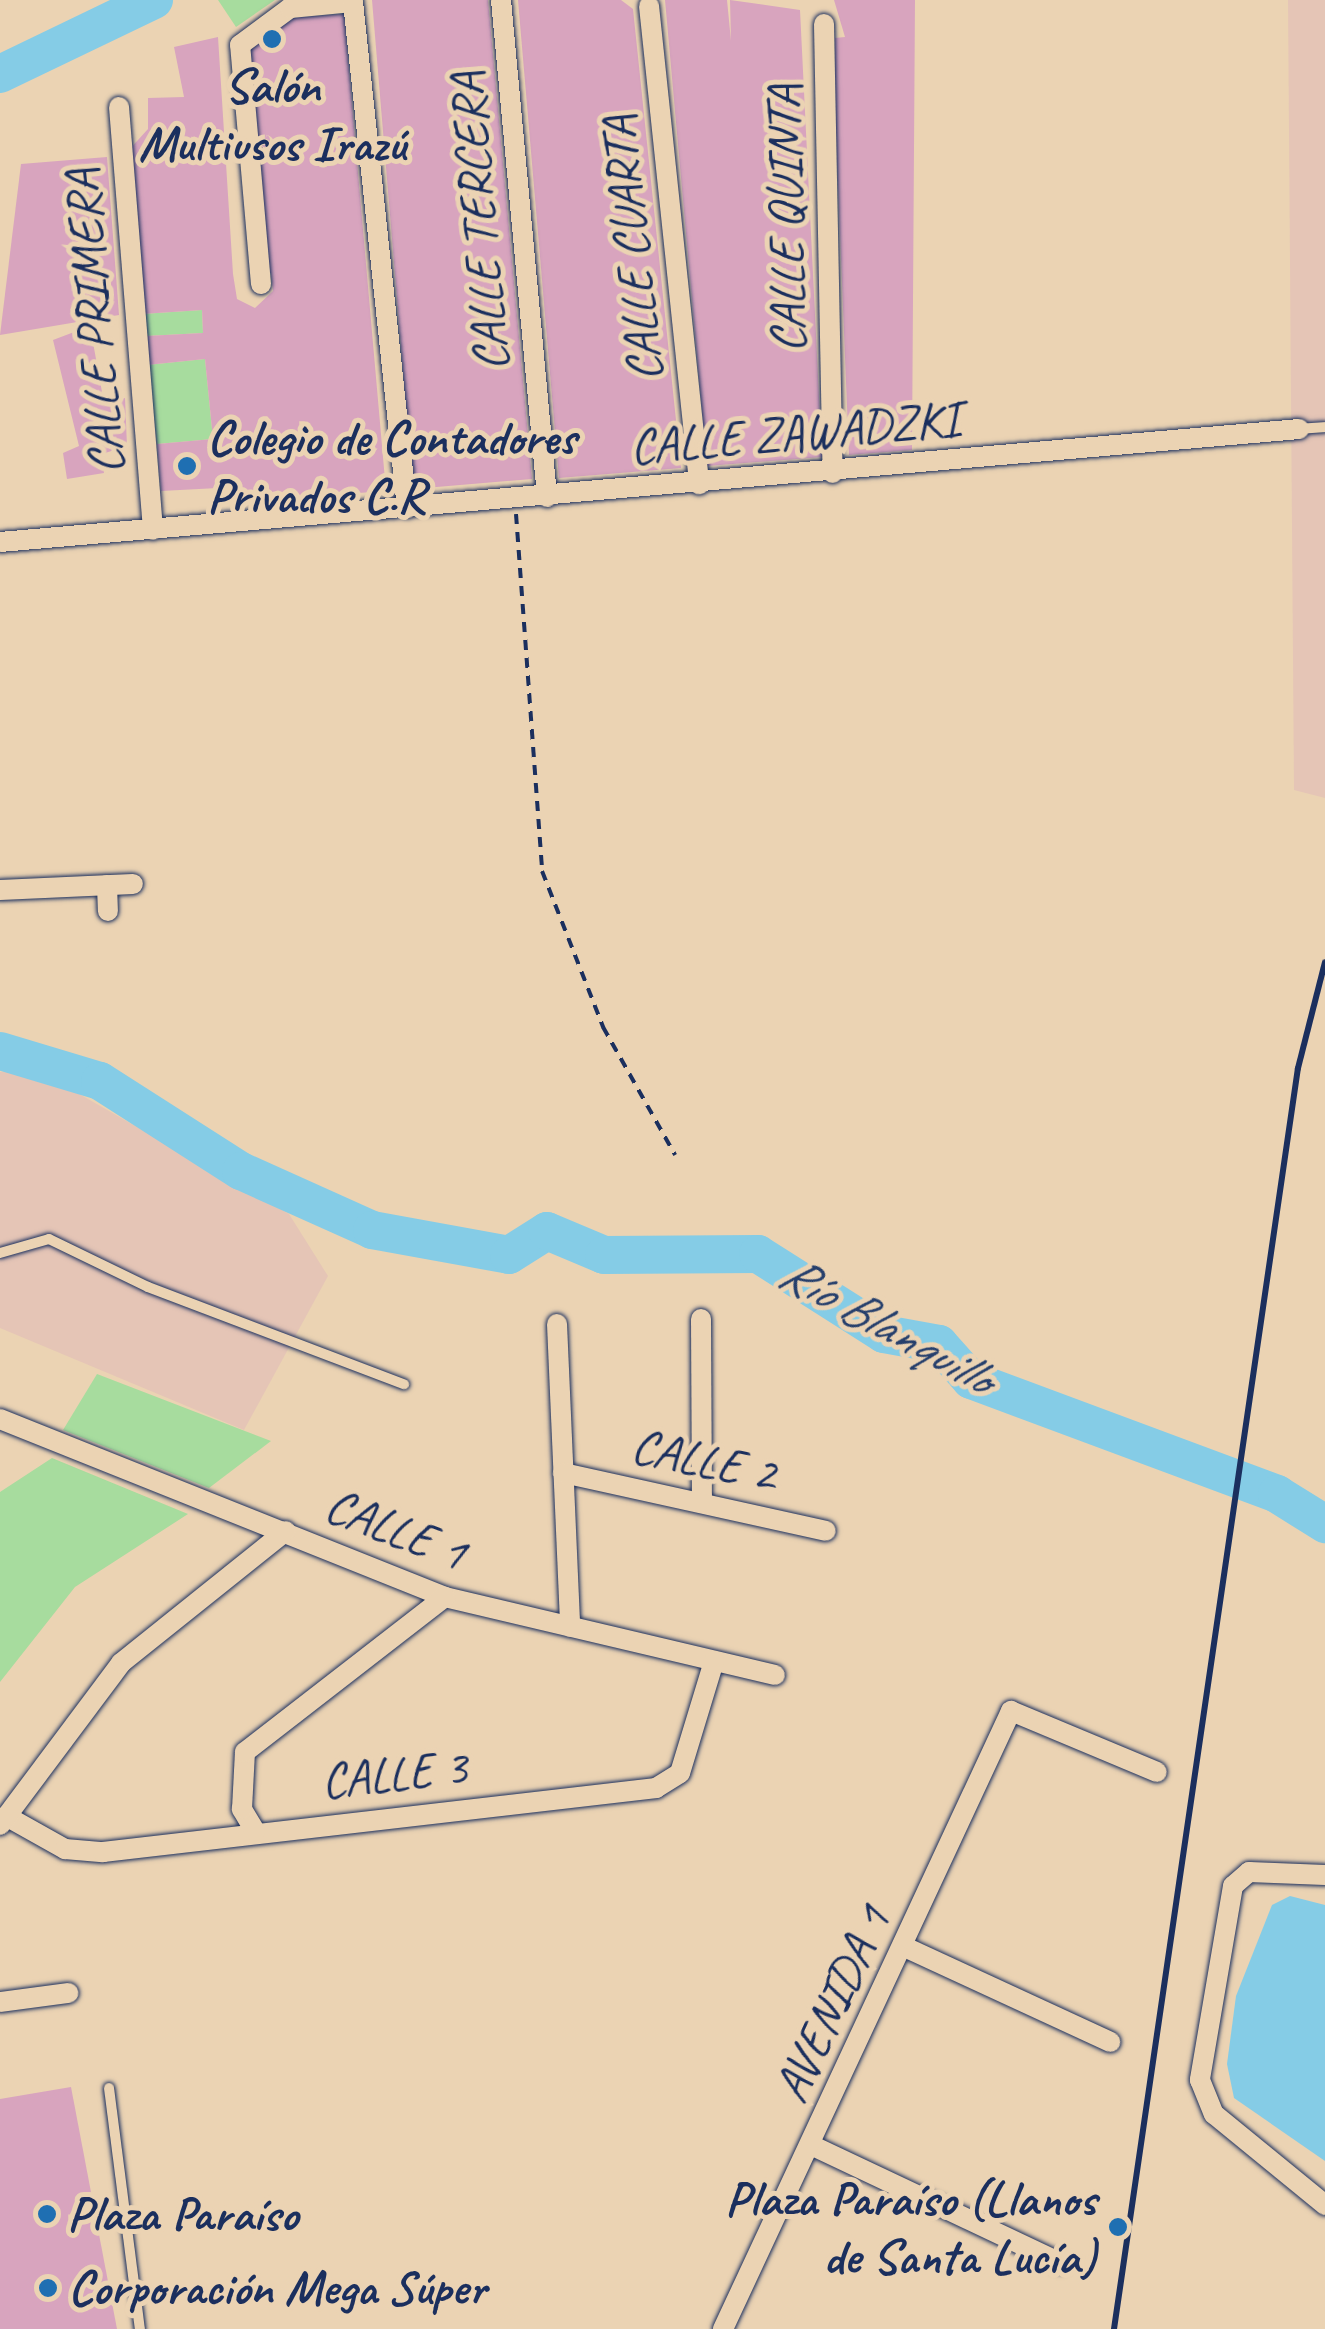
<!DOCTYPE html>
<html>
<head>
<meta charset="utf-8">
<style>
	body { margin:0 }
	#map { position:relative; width:1325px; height:2329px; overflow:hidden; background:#ebd3b3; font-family:Caveat,sans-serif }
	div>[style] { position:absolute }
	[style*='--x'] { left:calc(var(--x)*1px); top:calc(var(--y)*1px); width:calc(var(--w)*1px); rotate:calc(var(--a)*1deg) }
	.built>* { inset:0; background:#e5c5b6 }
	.green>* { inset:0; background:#a7dc9e }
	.water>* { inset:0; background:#85cce6 }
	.river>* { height:38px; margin:-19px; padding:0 19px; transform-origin:19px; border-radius:19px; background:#85cce6 }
	.building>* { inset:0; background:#d8a4be }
	.path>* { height:4px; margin-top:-2px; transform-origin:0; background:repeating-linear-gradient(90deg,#1b2f5e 0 10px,transparent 0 18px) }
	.roads { filter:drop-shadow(0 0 2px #1b2f5e) drop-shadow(0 0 2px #1b2f5e) }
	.lane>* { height:10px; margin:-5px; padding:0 5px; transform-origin:5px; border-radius:5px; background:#ebd3b3 }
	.street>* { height:20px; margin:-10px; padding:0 10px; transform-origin:10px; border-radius:10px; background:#ebd3b3 }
	.rail>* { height:6px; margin:-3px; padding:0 3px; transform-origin:3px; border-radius:3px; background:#1b2f5e }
	.dots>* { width:28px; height:28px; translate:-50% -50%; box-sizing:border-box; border:5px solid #ebd3b3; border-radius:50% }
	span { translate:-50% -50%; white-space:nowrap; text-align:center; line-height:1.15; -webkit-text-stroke:10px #ebd3b3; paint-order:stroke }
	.poi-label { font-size:50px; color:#1b2f5e; font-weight:700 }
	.left { translate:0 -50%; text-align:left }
	.right { translate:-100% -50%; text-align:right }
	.street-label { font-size:50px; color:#1b2f5e }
	.water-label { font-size:52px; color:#263f6c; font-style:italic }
</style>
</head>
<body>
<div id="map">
	<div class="built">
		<div style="clip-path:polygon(1288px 0,1325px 0,1325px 798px,1294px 790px)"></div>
		<div style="clip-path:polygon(39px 1071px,289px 1214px,328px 1276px,244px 1430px,0 1328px,0 1072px)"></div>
	</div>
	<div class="green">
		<div style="clip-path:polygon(218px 0,275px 0,236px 27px)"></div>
		<div style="clip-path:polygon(202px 310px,203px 333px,146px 336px,142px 314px)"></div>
		<div style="clip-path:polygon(205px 359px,213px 439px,157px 444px,147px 365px)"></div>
		<div style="clip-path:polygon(97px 1374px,271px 1441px,209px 1488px,63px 1430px)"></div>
		<div style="clip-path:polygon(52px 1458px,188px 1514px,75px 1587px,0 1682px,0 1492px)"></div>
	</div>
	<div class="water">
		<div style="clip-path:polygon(1290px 1896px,1325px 1905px,1325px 2161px,1234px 2098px,1227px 2064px,1236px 1996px,1272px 1905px)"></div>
	</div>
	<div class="river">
		<div style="--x:0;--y:74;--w:171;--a:-25.7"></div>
		<div style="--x:0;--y:1051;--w:104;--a:16.7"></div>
		<div style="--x:100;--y:1081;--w:167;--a:32.6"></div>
		<div style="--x:241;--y:1171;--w:144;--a:24.2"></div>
		<div style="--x:372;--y:1230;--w:139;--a:10.3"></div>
		<div style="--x:509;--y:1255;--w:45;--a:-32.3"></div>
		<div style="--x:547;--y:1231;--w:62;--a:22.8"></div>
		<div style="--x:604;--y:1255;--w:154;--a:-0.4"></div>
		<div style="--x:758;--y:1254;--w:149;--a:32.4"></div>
		<div style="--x:884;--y:1334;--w:56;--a:10.3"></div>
		<div style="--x:939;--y:1344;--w:48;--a:48.4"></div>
		<div style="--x:971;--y:1380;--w:327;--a:20.4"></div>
		<div style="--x:1277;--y:1494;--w:57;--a:32"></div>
	</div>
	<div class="building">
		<div style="clip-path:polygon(372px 0,488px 0,532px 479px,413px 489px)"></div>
		<div style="clip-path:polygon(518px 0,621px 0,633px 9px,681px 468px,559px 478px)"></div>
		<div style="clip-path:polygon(665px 0,727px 0,731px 41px,730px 0,800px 10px,822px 457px,707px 466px)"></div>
		<div style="clip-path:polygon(834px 0,915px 0,912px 450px,849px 455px,835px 110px,835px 38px,845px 37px)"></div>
		<div style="clip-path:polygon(344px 14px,386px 491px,220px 503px,218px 488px,161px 491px,157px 444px,213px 439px,205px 359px,147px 365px,146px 336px,203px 333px,202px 310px,142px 314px,128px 151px,148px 129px,148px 98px,184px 97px,174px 47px,218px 37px,233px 274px,237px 299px,255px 308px,273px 291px,271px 273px,260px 274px,244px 49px,287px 18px)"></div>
		<div style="clip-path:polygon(107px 157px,119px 315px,0 335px,21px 164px)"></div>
		<div style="clip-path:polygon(90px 326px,104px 403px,125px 398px,127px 446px,102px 454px,104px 473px,67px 479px,63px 453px,79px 446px,53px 340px)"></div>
		<div style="clip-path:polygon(71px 2087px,117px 2329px,0 2329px,0 2099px)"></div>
	</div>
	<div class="path">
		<div style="--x:516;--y:514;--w:358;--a:85.8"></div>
		<div style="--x:542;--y:871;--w:168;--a:68.6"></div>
		<div style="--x:603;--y:1027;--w:147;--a:60.6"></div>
	</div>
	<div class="roads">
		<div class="lane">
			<div style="--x:1299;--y:429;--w:26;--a:-4"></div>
			<div style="--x:0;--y:1253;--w:51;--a:-15.9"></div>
			<div style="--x:49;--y:1239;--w:110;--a:25.9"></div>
			<div style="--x:148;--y:1287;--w:274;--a:20.8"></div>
			<div style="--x:109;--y:2088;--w:243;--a:82.7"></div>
		</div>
		<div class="street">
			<div style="--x:501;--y:0;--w:499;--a:84.7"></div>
			<div style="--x:649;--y:6;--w:481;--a:84"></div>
			<div style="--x:824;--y:24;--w:449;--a:88.9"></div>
			<div style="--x:119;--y:107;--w:424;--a:85.4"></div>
			<div style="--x:261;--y:284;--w:240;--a:-95"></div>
			<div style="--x:240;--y:45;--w:62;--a:-36.5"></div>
			<div style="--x:290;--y:8;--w:63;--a:-5.4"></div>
			<div style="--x:353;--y:2;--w:509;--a:83.91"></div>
			<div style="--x:0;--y:542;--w:1304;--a:-4.97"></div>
			<div style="--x:107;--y:885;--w:26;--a:88"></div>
			<div style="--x:0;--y:890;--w:133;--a:-2.6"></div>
			<div style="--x:701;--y:1319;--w:184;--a:89.7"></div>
			<div style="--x:557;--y:1324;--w:303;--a:87.5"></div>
			<div style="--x:0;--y:1419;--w:479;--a:21.8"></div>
			<div style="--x:445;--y:1597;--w:339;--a:13.3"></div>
			<div style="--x:563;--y:1473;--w:269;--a:12.4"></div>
			<div style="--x:6;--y:1816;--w:68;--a:29.2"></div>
			<div style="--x:65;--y:1849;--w:38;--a:5"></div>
			<div style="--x:103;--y:1852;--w:557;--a:-6.6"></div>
			<div style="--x:656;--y:1788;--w:28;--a:-32"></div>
			<div style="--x:680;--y:1773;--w:117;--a:-73.1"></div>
			<div style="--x:0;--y:1825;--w:202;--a:-53.2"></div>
			<div style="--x:121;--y:1663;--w:211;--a:-38.7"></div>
			<div style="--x:255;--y:1831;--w:26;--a:-121"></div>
			<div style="--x:242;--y:1809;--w:57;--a:-87"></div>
			<div style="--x:245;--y:1752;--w:253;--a:-37.8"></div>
			<div style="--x:1325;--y:1875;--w:76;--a:-177.7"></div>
			<div style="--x:1249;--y:1872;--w:21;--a:139"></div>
			<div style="--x:1233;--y:1886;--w:197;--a:99.7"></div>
			<div style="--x:1200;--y:2080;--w:37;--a:68"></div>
			<div style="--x:1214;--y:2114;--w:144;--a:39.3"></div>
			<div style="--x:907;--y:1948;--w:224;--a:24.8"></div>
			<div style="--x:0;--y:2002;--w:69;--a:-7.5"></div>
			<div style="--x:813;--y:2146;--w:274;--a:25.3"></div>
			<div style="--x:723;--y:2329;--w:682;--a:-65.01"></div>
			<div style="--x:1011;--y:1711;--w:158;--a:22.7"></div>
		</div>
	</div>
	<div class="rail">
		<div style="--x:1114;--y:2329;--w:1274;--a:-81.7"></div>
		<div style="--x:1298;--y:1068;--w:109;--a:-75.7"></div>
	</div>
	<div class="dots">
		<div style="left:272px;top:39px;background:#1f6fb2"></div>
		<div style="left:187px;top:466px;background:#1f6fb2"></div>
		<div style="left:47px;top:2214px;background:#1f6fb2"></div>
		<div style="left:1118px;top:2227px;background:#1f6fb2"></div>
		<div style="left:48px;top:2288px;background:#1f6fb2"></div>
	</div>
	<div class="poi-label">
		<span style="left:272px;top:114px">Salón<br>Multiusos Irazú</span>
		<span class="left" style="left:207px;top:466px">Colegio de Contadores<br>Privados C.R</span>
		<span class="right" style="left:1096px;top:2227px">Plaza Paraíso (Llanos<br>de Santa Lucía)</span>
		<span class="left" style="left:67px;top:2214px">Plaza Paraíso</span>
		<span class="left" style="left:68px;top:2288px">Corporación Mega Súper</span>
	</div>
	<div class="street-label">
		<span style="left:786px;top:219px;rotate:-91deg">CALLE QUINTA</span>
		<span style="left:479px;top:222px;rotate:-95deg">CALLE TERCERA</span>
		<span style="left:632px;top:249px;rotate:-96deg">CALLE CUARTA</span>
		<span style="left:94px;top:322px;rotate:-95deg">CALLE PRIMERA</span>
		<span style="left:795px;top:433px;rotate:-5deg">CALLE ZAWADZKI</span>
		<span style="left:704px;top:1460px;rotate:12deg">CALLE 2</span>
		<span style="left:396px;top:1529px;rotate:21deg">CALLE 1</span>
		<span style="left:394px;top:1774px;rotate:-6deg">CALLE 3</span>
		<span style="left:832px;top:2004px;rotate:-65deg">AVENIDA 1</span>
	</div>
	<div class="water-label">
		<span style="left:886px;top:1325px;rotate:29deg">Río Blanquillo</span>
	</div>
</div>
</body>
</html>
